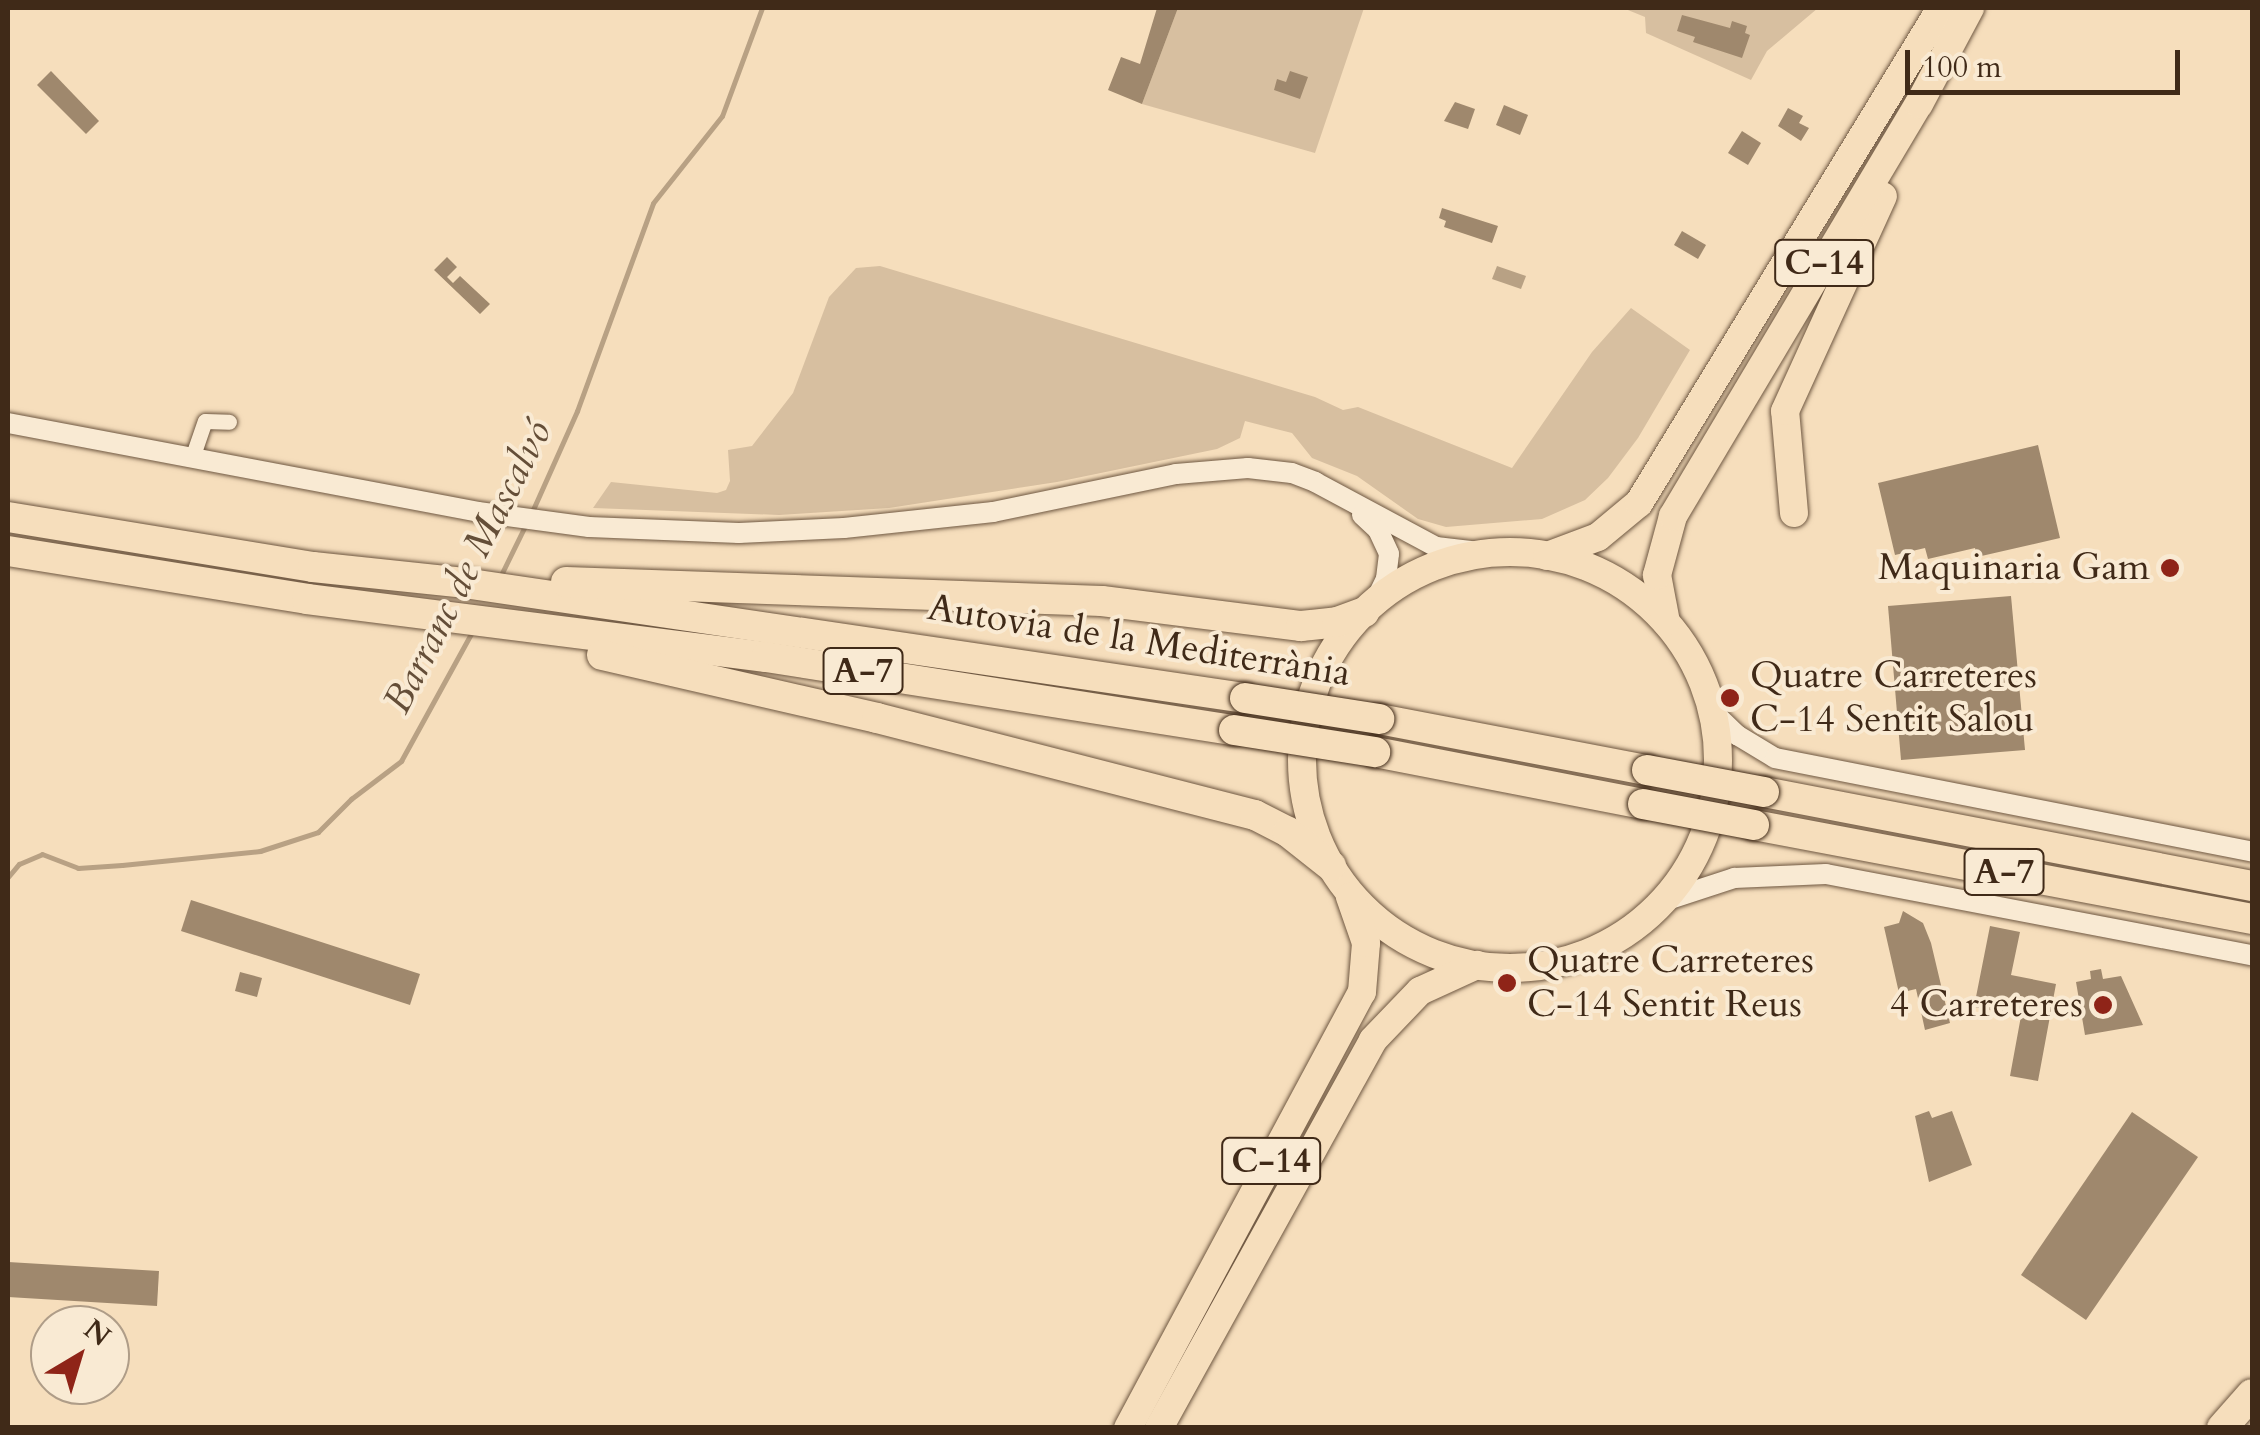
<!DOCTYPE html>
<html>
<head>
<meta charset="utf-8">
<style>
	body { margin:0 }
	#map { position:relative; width:2260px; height:1435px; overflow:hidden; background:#f6debc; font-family:Cardo,serif }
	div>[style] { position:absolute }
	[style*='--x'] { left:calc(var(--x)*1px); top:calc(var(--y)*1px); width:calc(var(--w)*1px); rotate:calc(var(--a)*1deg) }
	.green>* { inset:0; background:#d7bfa0 }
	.water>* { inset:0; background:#b8a184 }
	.stream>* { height:5px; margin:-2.5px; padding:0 2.5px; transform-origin:2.5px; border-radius:2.5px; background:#b8a184 }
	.building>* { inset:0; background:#9f886d }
	.roads { filter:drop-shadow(0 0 2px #6e5741) drop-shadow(0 0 2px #6e5741) }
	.minor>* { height:15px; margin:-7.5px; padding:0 7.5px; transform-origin:7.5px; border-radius:7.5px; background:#f9ead3 }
	.tertiary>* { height:20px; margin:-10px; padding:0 10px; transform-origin:10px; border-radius:10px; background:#f9ead3 }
	.trunk>* { height:28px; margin:-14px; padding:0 14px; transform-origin:14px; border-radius:14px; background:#f6debc }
	.trunk>.ring { margin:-14px; padding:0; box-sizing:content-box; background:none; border:28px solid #f6debc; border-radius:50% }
	.motorway>* { height:30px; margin:-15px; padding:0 15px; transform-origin:15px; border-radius:15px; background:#f6debc }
	.bridges { filter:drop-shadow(0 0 2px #402a18) drop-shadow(0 0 2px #402a18) }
	.motorway-bridge>* { height:30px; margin:-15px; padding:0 15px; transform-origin:15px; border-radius:15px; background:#f6debc }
	.dots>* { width:28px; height:28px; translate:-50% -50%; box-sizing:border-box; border:5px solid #f9ead3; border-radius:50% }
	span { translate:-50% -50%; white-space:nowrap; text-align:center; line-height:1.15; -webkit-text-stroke:8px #f9ead3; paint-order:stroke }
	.shield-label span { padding:2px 8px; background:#f9ead3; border:2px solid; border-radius:8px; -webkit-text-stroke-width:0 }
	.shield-label { font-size:35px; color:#402a18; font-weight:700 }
	.poi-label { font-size:38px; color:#402a18 }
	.right { translate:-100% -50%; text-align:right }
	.left { translate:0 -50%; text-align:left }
	.street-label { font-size:38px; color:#402a18 }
	.water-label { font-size:40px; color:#644e38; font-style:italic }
	.frame { position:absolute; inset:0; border:10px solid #402a18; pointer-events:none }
	.north { position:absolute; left:30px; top:1305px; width:100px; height:100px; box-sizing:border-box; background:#f9ead3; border:2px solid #af9d88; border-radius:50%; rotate:38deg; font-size:28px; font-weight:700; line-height:40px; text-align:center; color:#402a18 }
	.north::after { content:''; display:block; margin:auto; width:35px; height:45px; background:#8f2418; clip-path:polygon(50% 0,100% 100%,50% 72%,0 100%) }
	.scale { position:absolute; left:1905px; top:50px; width:275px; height:45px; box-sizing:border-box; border:5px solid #402a18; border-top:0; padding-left:12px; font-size:30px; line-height:35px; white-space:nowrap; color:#402a18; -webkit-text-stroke:8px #f9ead3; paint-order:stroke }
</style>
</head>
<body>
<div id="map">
	<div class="green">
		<div style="clip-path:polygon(1178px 8px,1364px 8px,1315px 153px,1142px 104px)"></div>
		<div style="clip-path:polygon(1623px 8px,1818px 8px,1767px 51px,1751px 80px,1646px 33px,1645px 17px)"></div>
		<div style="clip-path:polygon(880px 266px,1315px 397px,1343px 410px,1358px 407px,1512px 468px,1592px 352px,1631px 308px,1690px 350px,1638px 438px,1608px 478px,1585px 500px,1542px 519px,1446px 527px,1418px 519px,1357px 476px,1312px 458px,1292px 433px,1245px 421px,1240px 438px,1217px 449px,1057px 482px,889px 508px,779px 515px,593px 508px,611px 482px,717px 493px,726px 490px,730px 481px,728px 450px,752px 446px,793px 393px,829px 297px,856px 268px)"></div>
	</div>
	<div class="water">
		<div style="clip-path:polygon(1497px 266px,1526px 276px,1521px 289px,1492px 279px)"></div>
	</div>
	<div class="stream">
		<div style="--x:531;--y:514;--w:113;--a:-65.9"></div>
		<div style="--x:577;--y:411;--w:221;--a:-69.9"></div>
		<div style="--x:653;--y:203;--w:111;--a:-51.6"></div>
		<div style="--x:722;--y:116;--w:115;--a:-69.7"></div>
		<div style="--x:500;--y:577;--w:59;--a:-63.9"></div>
		<div style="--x:8;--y:877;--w:17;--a:-50"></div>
		<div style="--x:19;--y:864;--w:25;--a:-23"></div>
		<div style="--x:42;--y:854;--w:39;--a:21"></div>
		<div style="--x:78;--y:868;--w:44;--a:-3.9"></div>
		<div style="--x:122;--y:865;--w:139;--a:-5.8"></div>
		<div style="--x:260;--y:851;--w:61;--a:-18.1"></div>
		<div style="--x:318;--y:832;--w:47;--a:-45"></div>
		<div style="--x:351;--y:799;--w:63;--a:-37.2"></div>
		<div style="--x:401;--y:761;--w:147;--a:-61.2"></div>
	</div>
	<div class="building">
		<div style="clip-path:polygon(1157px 8px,1178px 8px,1142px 104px,1108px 90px,1121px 57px,1140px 64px)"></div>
		<div style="clip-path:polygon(1682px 15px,1730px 28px,1732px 21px,1747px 26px,1745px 33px,1750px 35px,1742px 58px,1693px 42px,1695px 37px,1677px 31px)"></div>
		<div style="clip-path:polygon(51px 71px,99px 121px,86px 134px,37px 85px)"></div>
		<div style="clip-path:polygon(1290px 71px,1308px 77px,1300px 99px,1274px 90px,1277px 79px,1286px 82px)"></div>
		<div style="clip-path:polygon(1455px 102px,1475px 109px,1468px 129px,1444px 121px)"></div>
		<div style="clip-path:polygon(1504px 105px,1528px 115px,1520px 135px,1496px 125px)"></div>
		<div style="clip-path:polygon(1788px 108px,1803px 116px,1799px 123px,1809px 128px,1801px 141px,1778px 126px)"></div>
		<div style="clip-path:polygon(1742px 131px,1761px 143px,1748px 165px,1728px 153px)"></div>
		<div style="clip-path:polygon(1442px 208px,1498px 226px,1492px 243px,1444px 227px,1446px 221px,1439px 218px)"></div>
		<div style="clip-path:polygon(1682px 231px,1706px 245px,1698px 259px,1674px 245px)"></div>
		<div style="clip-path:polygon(447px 257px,457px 267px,447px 277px,453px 283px,460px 276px,490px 304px,480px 314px,434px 270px)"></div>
		<div style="clip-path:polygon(2038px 445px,2060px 538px,1977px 557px,1975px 548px,1928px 559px,1925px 548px,1895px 555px,1878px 483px)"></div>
		<div style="clip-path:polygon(2011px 596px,2025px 750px,1901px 760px,1888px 606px)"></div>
		<div style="clip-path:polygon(191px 900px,420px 974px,410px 1005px,181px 931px)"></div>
		<div style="clip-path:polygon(1903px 911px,1923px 923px,1931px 943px,1950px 1023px,1925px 1030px,1916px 989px,1899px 993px,1884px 927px,1899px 923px)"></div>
		<div style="clip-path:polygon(1990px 926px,2020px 932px,2011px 975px,2056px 984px,2038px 1081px,2010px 1076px,2021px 1016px,1974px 1007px)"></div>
		<div style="clip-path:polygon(2101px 969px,2103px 979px,2121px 976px,2143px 1025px,2085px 1035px,2076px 982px,2091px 979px,2090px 971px)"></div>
		<div style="clip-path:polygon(240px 972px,262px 978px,257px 997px,235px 991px)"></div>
		<div style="clip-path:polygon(1929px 1111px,1932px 1118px,1952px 1111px,1972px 1165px,1929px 1182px,1915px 1116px)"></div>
		<div style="clip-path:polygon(2132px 1112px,2198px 1157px,2086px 1320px,2021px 1275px)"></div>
		<div style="clip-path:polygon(8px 1262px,159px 1271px,157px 1306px,8px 1297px)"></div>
	</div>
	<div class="roads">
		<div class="minor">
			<div style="--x:192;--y:458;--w:39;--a:-71"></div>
			<div style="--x:205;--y:421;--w:24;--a:2"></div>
		</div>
		<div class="tertiary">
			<div style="--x:8;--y:423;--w:478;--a:10.7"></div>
			<div style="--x:478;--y:512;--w:112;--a:7.7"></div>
			<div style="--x:589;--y:527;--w:150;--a:2.3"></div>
			<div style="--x:739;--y:533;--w:105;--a:-2.7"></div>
			<div style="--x:844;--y:528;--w:150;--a:-6.1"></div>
			<div style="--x:993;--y:512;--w:187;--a:-11.7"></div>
			<div style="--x:1176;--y:474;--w:72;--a:-4.8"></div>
			<div style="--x:1248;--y:468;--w:44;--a:6.5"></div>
			<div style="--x:1292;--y:473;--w:25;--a:21"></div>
			<div style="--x:1315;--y:482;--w:137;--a:28.2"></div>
			<div style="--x:1436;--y:547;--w:52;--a:6.6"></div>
			<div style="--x:1362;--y:515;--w:22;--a:43"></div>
			<div style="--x:1378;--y:530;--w:26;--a:65"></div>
			<div style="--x:1389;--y:554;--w:25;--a:97"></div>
			<div style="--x:1386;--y:579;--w:25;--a:116"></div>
			<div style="--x:1712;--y:711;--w:35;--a:44"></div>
			<div style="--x:1737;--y:735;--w:44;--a:31.2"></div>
			<div style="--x:1775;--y:758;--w:486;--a:11.1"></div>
			<div style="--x:1664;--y:901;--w:74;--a:-18.2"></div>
			<div style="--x:1734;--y:878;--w:92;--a:-2.5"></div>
			<div style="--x:1826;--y:874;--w:434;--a:10.8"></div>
		</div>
		<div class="trunk">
			<div style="--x:1794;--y:513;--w:102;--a:-95"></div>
			<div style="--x:1785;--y:411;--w:236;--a:-65.5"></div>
			<div class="ring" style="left:1302px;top:552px;width:388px;height:388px"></div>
			<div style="--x:1547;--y:556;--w:54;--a:-20.4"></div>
			<div style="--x:1598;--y:537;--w:53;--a:-39.7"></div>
			<div style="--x:1639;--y:503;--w:580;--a:-58.61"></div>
			<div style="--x:1666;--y:622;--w:48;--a:-100.8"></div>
			<div style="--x:1657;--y:575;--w:61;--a:-74.8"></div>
			<div style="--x:1673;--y:516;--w:480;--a:-59.2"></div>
			<div style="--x:1919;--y:104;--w:109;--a:-62"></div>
			<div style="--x:1128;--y:1428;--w:495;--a:-61.8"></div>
			<div style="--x:1362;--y:992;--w:49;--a:-85.3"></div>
			<div style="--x:1366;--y:943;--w:49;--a:-109.2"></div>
			<div style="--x:1159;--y:1428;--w:443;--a:-61.1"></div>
			<div style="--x:1373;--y:1040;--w:68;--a:-46.2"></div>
			<div style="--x:1420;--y:991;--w:63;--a:-24.5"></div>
		</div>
		<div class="motorway">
			<div style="--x:8;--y:517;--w:309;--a:9.3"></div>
			<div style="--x:313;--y:567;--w:152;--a:6"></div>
			<div style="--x:464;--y:583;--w:789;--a:8.38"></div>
			<div style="--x:8;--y:551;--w:303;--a:9.1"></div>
			<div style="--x:307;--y:599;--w:463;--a:7.2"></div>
			<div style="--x:766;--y:657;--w:474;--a:8.9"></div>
			<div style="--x:566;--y:582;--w:536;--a:2.03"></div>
			<div style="--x:1102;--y:601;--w:201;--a:7.2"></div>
			<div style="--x:1301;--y:626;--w:36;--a:-6"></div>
			<div style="--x:1337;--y:622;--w:29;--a:-20"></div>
			<div style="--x:602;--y:655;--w:282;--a:12.9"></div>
			<div style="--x:877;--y:718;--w:390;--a:14.4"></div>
			<div style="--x:1255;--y:815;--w:37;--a:27"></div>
			<div style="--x:1288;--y:832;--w:55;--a:38.3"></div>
			<div style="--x:1379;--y:719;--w:273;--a:10.8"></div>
			<div style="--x:1375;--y:752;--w:273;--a:11"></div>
			<div style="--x:1764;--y:792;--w:497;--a:10.9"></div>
			<div style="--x:1754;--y:825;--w:507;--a:10.69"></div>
			<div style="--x:2222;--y:1428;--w:45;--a:-48.6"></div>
		</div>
	</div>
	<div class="bridges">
		<div class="motorway-bridge">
			<div style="--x:1245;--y:698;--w:136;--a:8.9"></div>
			<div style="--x:1234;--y:730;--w:143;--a:8.9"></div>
			<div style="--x:1647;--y:770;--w:119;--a:10.6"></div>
			<div style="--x:1643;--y:804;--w:113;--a:10.7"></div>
		</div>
	</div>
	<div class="dots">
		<div style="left:2170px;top:568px;background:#8f2418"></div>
		<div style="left:1730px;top:698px;background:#8f2418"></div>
		<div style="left:1507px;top:983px;background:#8f2418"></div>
		<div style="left:2103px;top:1005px;background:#8f2418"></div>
	</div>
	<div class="shield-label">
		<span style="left:1824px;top:263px">C-14</span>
		<span style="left:863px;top:671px">A-7</span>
		<span style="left:2004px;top:872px">A-7</span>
		<span style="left:1271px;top:1161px">C-14</span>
	</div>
	<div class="poi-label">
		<span class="right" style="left:2150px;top:568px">Maquinaria Gam</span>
		<span class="left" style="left:1750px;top:698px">Quatre Carreteres<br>C-14 Sentit Salou</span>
		<span class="left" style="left:1527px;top:983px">Quatre Carreteres<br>C-14 Sentit Reus</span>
		<span class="right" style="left:2083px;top:1005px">4 Carreteres</span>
	</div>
	<div class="street-label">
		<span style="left:1139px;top:641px;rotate:9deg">Autovia de la Mediterrània</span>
	</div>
	<div class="water-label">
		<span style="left:468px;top:567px;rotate:-63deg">Barranc de Mascalvó</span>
	</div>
	<div class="frame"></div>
	<div class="north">N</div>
	<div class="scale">100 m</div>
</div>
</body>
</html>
